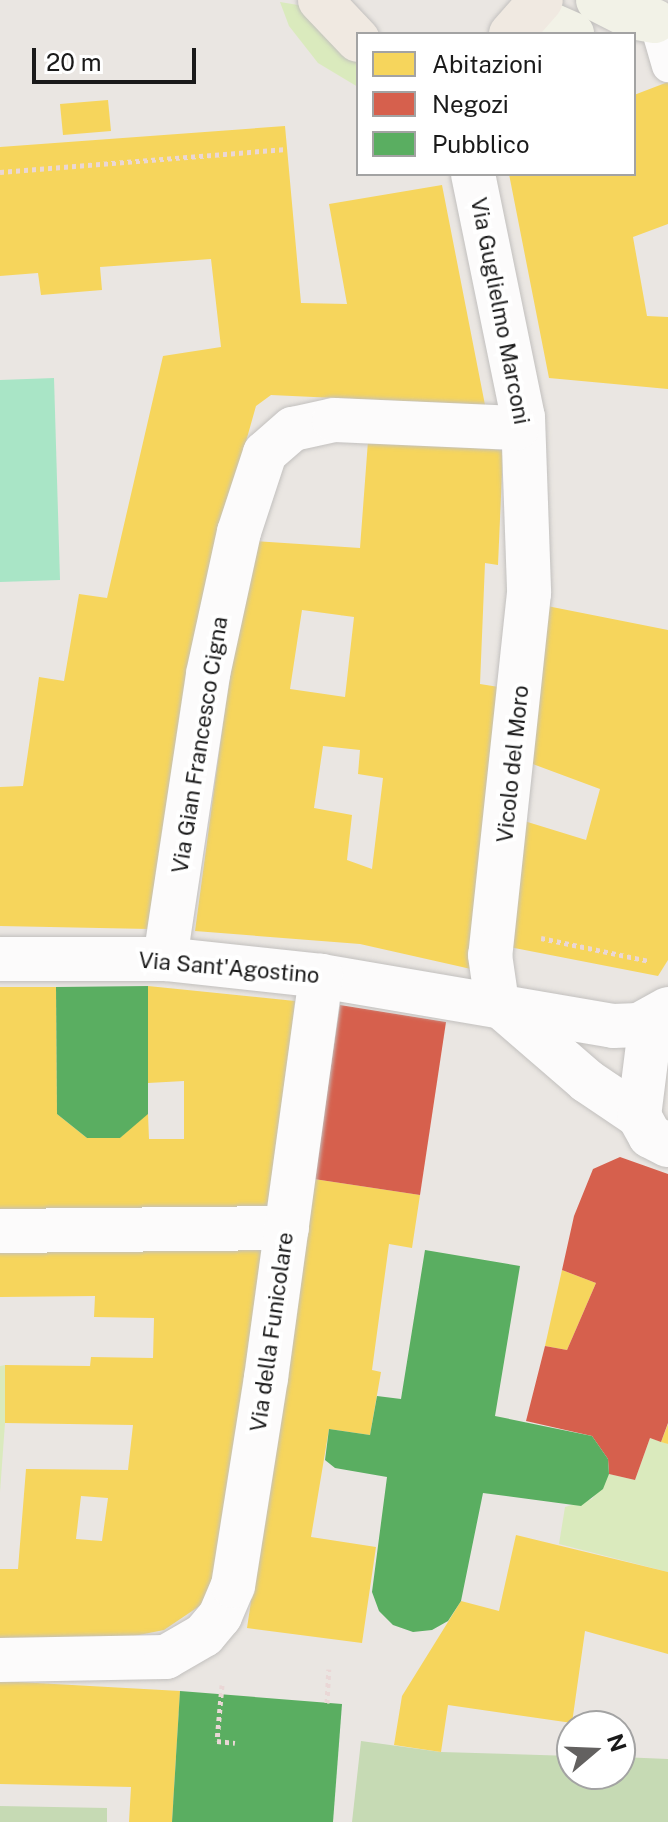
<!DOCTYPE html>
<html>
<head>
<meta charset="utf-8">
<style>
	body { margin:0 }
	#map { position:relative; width:668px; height:1822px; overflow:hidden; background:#eae6e2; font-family:"Public Sans",sans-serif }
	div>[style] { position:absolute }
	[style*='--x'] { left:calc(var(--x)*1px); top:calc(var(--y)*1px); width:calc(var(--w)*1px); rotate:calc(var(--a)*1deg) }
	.grass>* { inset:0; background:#daeabd }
	.forest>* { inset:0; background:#c6dab4 }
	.pitch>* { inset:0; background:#a9e5c6 }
	.homes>* { inset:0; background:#f6d55c }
	.shops>* { inset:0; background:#d6604d }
	.public>* { inset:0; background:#5aae61 }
	.path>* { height:5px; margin-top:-2.5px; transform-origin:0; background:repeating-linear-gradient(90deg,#ead7d6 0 4px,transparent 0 8px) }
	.roads { filter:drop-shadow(0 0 2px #c2c0be) drop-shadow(0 0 2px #c2c0be) }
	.lane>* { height:32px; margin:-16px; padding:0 16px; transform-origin:16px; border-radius:16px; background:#fcfbfb }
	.street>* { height:44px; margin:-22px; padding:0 22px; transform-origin:22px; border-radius:22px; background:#fcfbfb }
	.secondary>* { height:44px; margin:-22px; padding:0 22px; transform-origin:22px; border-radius:22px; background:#f2f2e7 }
	.primary>* { height:44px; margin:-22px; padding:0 22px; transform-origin:22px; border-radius:22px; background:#f0e9e1 }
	span { translate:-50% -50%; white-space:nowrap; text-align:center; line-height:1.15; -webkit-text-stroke:8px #fff; paint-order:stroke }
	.street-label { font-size:22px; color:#1a1a1a }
	.legend { position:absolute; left:356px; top:32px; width:280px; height:144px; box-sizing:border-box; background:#fff; border:2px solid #a3a3a3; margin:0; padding:10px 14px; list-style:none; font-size:24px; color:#1a1a1a }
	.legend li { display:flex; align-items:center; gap:16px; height:40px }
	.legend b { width:40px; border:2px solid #a3a3a3 }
	.north { position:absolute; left:556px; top:1710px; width:80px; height:80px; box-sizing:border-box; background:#fff; border:2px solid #a3a3a3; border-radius:50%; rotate:71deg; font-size:22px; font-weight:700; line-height:32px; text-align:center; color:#1a1a1a }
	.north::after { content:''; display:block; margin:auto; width:28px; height:36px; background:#636160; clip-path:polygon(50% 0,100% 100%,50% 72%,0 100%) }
	.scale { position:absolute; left:32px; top:48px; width:164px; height:36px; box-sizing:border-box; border:4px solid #1a1a1a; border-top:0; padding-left:10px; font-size:24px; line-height:28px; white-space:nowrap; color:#1a1a1a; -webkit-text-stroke:6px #fff; paint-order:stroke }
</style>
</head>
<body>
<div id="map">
	<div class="grass">
		<div style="clip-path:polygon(280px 2px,310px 7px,358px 52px,358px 87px,318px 63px,289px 26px)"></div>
		<div style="clip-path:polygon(5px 1365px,5px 1423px,0 1492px,0 1366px)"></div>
		<div style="clip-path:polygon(650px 1438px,668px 1444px,668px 1572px,559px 1544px,565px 1507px,592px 1499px,609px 1474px,635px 1480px)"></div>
	</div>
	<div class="forest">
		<div style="clip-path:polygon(361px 1741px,441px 1752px,572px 1756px,572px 1774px,620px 1774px,620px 1757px,668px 1759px,668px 1822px,352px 1822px)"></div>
		<div style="clip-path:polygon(0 1806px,107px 1808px,107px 1822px,0 1822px)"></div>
	</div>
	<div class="pitch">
		<div style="clip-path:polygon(54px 378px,60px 580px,0 582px,0 380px)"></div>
	</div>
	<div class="homes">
		<div style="clip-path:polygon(668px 82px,668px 224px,633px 237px,647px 316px,668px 317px,668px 389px,549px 378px,509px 174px,634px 174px,634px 95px)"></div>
		<div style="clip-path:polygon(108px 100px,111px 131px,63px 135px,60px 104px)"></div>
		<div style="clip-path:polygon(285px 126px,301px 303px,347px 304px,329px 204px,442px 185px,485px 405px,271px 395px,256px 406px,223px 523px,150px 929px,0 926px,0 787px,23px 786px,39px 677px,64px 681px,79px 594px,107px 598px,163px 356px,221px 347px,211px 259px,100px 267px,102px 290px,41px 295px,38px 273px,0 276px,0 147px)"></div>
		<div style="clip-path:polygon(evenodd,368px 441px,503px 450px,498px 565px,485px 563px,480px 684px,505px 688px,471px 969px,360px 944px,195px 931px,226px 701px,254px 541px,360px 548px,368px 441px,302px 610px,354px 617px,345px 697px,290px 689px,302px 610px,368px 441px,323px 746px,360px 750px,358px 774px,383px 778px,372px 869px,347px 860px,352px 815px,314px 808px,323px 746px)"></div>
		<div style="clip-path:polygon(542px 605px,668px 630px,668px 960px,658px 976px,504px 946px,521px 820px,586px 840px,600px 789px,530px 763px)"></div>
		<div style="clip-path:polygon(148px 986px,295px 1001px,271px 1211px,0 1215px,0 987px,56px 987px,57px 1114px,87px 1138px,120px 1138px,142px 1114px,148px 1114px,149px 1139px,184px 1139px,184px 1081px,148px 1083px)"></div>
		<div style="clip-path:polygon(314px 1179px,420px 1195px,412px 1248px,389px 1244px,372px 1370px,381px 1372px,370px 1435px,329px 1429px,311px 1537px,376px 1547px,362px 1643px,247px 1628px)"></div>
		<div style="clip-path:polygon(evenodd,267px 1244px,214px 1582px,201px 1605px,164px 1630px,129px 1637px,0 1640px,0 1569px,18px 1569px,26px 1469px,128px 1470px,133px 1425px,5px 1423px,5px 1365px,90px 1366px,91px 1357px,153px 1358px,154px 1318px,94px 1317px,95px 1296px,0 1297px,0 1246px,267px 1244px,81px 1496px,108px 1498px,102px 1541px,76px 1539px,81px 1496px)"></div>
		<div style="clip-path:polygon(562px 1270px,596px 1283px,567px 1350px,545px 1346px)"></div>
		<div style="clip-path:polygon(668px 1424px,668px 1444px,661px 1442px)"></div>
		<div style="clip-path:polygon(516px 1535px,668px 1572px,668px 1654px,585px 1631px,572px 1723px,448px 1705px,441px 1752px,394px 1745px,402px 1696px,461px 1601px,499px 1611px)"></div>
		<div style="clip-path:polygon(0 1681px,180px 1691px,172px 1822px,129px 1822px,131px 1787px,0 1784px)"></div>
	</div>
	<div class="shops">
		<div style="clip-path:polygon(340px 1005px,446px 1022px,420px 1195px,314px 1179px)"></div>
		<div style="clip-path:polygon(620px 1157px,668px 1174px,668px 1423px,661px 1442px,650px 1438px,635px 1480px,609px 1474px,608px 1459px,592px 1436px,526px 1421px,545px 1346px,567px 1350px,596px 1283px,562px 1270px,574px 1216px,593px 1169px)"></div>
	</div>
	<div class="public">
		<div style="clip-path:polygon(148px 986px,148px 1114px,120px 1138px,87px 1138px,57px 1114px,56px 987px)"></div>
		<div style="clip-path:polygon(425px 1250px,520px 1266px,495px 1416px,592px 1436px,608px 1459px,609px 1474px,603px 1489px,581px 1506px,483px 1493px,461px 1601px,448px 1621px,432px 1630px,413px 1632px,393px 1625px,379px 1611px,372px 1592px,387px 1477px,335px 1468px,325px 1460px,329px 1429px,370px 1435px,377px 1396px,401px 1399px)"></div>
		<div style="clip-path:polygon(180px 1691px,342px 1704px,333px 1822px,172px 1822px)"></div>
	</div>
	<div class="path">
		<div style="--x:0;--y:172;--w:288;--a:-4.6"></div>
		<div style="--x:541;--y:938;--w:110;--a:12"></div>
		<div style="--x:222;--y:1685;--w:56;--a:95.1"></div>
		<div style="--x:217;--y:1741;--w:18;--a:6"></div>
		<div style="--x:327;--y:1703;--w:34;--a:-87"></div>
	</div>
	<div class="roads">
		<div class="lane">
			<div style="--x:655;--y:21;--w:47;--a:73.9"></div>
		</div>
		<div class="street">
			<div style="--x:473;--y:174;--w:248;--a:78.4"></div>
			<div style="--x:523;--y:417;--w:176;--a:88"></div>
			<div style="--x:529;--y:593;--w:364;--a:96.1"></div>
			<div style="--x:490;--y:955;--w:49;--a:81.7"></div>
			<div style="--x:497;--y:1003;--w:119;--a:40.9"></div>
			<div style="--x:587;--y:1081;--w:63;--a:33.9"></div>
			<div style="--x:0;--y:959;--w:165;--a:0"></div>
			<div style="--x:165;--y:959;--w:157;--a:6.2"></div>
			<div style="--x:321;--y:976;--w:296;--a:9.7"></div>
			<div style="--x:613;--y:1026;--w:26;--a:-2"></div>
			<div style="--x:639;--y:1025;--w:33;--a:-29"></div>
			<div style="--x:165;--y:959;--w:288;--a:-81.4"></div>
			<div style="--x:208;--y:674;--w:145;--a:-77.7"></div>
			<div style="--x:239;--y:532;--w:83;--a:-71.8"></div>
			<div style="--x:265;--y:453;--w:37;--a:-41"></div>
			<div style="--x:293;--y:429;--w:42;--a:-12.4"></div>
			<div style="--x:334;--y:420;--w:183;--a:2.5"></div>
			<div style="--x:651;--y:1021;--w:96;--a:97.2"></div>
			<div style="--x:639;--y:1116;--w:23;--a:61"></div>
			<div style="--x:650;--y:1136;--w:20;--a:27"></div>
			<div style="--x:0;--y:1231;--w:287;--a:-0.6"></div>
			<div style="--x:0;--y:1660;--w:166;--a:-1"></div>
			<div style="--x:166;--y:1657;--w:44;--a:-30.1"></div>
			<div style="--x:204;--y:1635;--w:25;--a:-50"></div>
			<div style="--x:220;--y:1616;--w:33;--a:-67"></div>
			<div style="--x:233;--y:1586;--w:211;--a:-81"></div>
			<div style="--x:266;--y:1378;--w:406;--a:-82.2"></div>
		</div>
		<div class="secondary">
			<div style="--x:598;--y:0;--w:38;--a:27"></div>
			<div style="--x:632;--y:17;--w:23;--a:10"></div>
			<div style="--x:531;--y:16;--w:45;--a:23.7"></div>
		</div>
		<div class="primary">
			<div style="--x:320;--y:0;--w:55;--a:46.5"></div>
			<div style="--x:511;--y:34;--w:45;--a:-48.6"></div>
		</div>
	</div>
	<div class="street-label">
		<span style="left:500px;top:311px;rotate:79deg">Via Guglielmo Marconi</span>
		<span style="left:200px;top:745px;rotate:-81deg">Via Gian Francesco Cigna</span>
		<span style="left:513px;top:764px;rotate:-84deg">Vicolo del Moro</span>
		<span style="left:229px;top:968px;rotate:5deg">Via Sant'Agostino</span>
		<span style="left:272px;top:1332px;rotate:-82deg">Via della Funicolare</span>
	</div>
	<ul class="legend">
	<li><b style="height:22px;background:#f6d55c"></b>Abitazioni</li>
	<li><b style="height:22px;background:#d6604d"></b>Negozi</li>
	<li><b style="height:22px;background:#5aae61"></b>Pubblico</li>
	</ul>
	<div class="north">N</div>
	<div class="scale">20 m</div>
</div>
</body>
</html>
